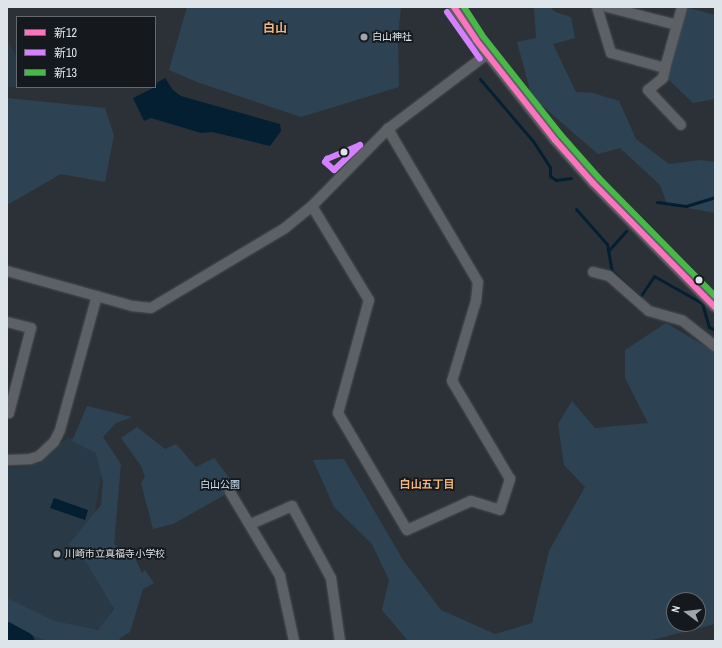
<!DOCTYPE html>
<html>
<head>
<meta charset="utf-8">
<style>
	body { margin:0 }
	#map { position:relative; width:722px; height:648px; overflow:hidden; background:#2c3137; font-family:"Archivo Narrow","Noto Sans JP",sans-serif }
	div>[style] { position:absolute }
	[style*='--x'] { left:calc(var(--x)*1px); top:calc(var(--y)*1px); width:calc(var(--w)*1px); rotate:calc(var(--a)*1deg) }
	.built>* { inset:0; background:#2a3946 }
	.green>* { inset:0; background:#2d4354 }
	.water>* { inset:0; background:#051f32 }
	.stream>* { height:3px; margin:-1.5px; padding:0 1.5px; transform-origin:1.5px; border-radius:1.5px; background:#051f32 }
	.river>* { height:18px; margin:-9px; padding:0 9px; transform-origin:9px; border-radius:9px; background:#051f32 }
	.roads { filter:drop-shadow(0 0 1px #4a4e53) drop-shadow(0 0 1px #4a4e53) }
	.minor>* { height:10px; margin:-5px; padding:0 5px; transform-origin:5px; border-radius:5px; background:#5d6165 }
	.bus-1>* { height:6px; margin:-3px; padding:0 3px; transform-origin:3px; border-radius:3px; background:#fc73be }
	.bus-2>* { height:6px; margin:-3px; padding:0 3px; transform-origin:3px; border-radius:3px; background:#d580ff }
	.bus-3>* { height:6px; margin:-3px; padding:0 3px; transform-origin:3px; border-radius:3px; background:#48b948 }
	.dots>* { width:11px; height:11px; translate:-50% -50%; box-sizing:border-box; border:2px solid #15191d; border-radius:50% }
	span { translate:-50% -50%; white-space:nowrap; text-align:center; line-height:1.15; -webkit-text-stroke:3.5px #15191d; paint-order:stroke }
	.poi-label { font-size:10px; color:#dde4ea }
	.left { translate:0 -50%; text-align:left }
	.park-label { font-size:10px; color:#cce4f9 }
	.neighbourhood-label { font-size:11px; color:#f0b47c; font-weight:700 }
	.quarter-label { font-size:12px; color:#f0b47c; font-weight:700 }
	.frame { position:absolute; inset:0; border:8px solid #dde4ea; pointer-events:none }
	.legend { position:absolute; left:16px; top:16px; width:140px; height:72px; box-sizing:border-box; background:#15191d; border:1px solid #656a6f; margin:0; padding:5px 7px; list-style:none; font-size:12px; color:#dde4ea }
	.legend li { display:flex; align-items:center; gap:8px; height:20px }
	.legend b { width:20px; border:1px solid #656a6f }
	.north { position:absolute; left:666px; top:592px; width:40px; height:40px; box-sizing:border-box; background:#15191d; border:1px solid #656a6f; border-radius:50%; rotate:285deg; font-size:11px; font-weight:700; line-height:16px; text-align:center; color:#dde4ea }
	.north::after { content:''; display:block; margin:auto; width:14px; height:18px; background:#9fa5ab; clip-path:polygon(50% 0,100% 100%,50% 72%,0 100%) }
</style>
</head>
<body>
<div id="map">
	<div class="built">
		<div style="clip-path:polygon(7px 39px,17px 58px,19px 87px,7px 87px)"></div>
		<div style="clip-path:polygon(68px 437px,96px 449px,102px 469px,94px 516px,116px 539px,100px 570px,113px 609px,100px 628px,64px 641px,46px 641px,33px 639px,7px 625px,7px 468px,26px 467px,42px 462px)"></div>
	</div>
	<div class="green">
		<div style="clip-path:polygon(187px 7px,401px 7px,398px 36px,399px 87px,301px 117px,197px 82px,169px 70px)"></div>
		<div style="clip-path:polygon(534px 7px,550px 7px,555px 12px,571px 17px,575px 38px,553px 44px,576px 92px,593px 93px,619px 101px,636px 139px,669px 164px,701px 160px,715px 162px,715px 213px,667px 204px,660px 185px,620px 148px,598px 154px,532px 97px,517px 42px,536px 38px)"></div>
		<div style="clip-path:polygon(686px 7px,715px 15px,715px 99px,693px 103px,666px 77px)"></div>
		<div style="clip-path:polygon(7px 98px,105px 108px,114px 135px,105px 182px,61px 174px,7px 205px)"></div>
		<div style="clip-path:polygon(evenodd,666px 323px,715px 352px,715px 624px,648px 641px,408px 641px,382px 610px,389px 580px,372px 544px,334px 507px,313px 460px,344px 459px,403px 560px,441px 610px,495px 634px,532px 623px,549px 551px,585px 487px,564px 465px,558px 424px,572px 401px,595px 428px,648px 423px,625px 378px,625px 350px,666px 323px,674px 600px,698px 600px,698px 624px,674px 624px,674px 600px)"></div>
		<div style="clip-path:polygon(87px 406px,132px 417px,116px 423px,103px 437px,121px 464px,114px 544px,135px 558px,142px 573px,145px 570px,154px 583px,143px 589px,130px 632px,120px 638px,119px 641px,47px 641px,7px 625px,7px 598px,54px 621px,98px 630px,114px 609px,88px 565px,69px 544px,101px 505px,103px 482px,96px 453px,72px 441px)"></div>
		<div style="clip-path:polygon(137px 427px,165px 449px,176px 444px,196px 467px,214px 458px,237px 488px,173px 524px,153px 529px,141px 483px,145px 477px,141px 466px,121px 438px)"></div>
	</div>
	<div class="water">
		<div style="clip-path:polygon(165px 78px,173px 90px,181px 96px,280px 124px,281px 131px,270px 146px,212px 132px,201px 133px,151px 118px,144px 121px,133px 98px,155px 87px,155px 84px)"></div>
		<div style="clip-path:polygon(54px 498px,88px 510px,85px 520px,50px 508px)"></div>
	</div>
	<div class="stream">
		<div style="--x:480;--y:79;--w:82;--a:49.5"></div>
		<div style="--x:533;--y:141;--w:31;--a:57"></div>
		<div style="--x:550;--y:167;--w:9;--a:90"></div>
		<div style="--x:550;--y:176;--w:7;--a:34"></div>
		<div style="--x:556;--y:180;--w:15;--a:-8"></div>
		<div style="--x:657;--y:202;--w:29;--a:8"></div>
		<div style="--x:686;--y:206;--w:30;--a:-17"></div>
		<div style="--x:576;--y:209;--w:47;--a:48.5"></div>
		<div style="--x:607;--y:244;--w:27;--a:80"></div>
		<div style="--x:612;--y:271;--w:38;--a:43"></div>
		<div style="--x:640;--y:297;--w:25;--a:-56"></div>
		<div style="--x:654;--y:276;--w:55;--a:29.4"></div>
		<div style="--x:702;--y:303;--w:25;--a:74"></div>
		<div style="--x:709;--y:327;--w:7;--a:27"></div>
		<div style="--x:608;--y:251;--w:27;--a:-48"></div>
	</div>
	<div class="river">
		<div style="--x:7;--y:631;--w:21;--a:29"></div>
	</div>
	<div class="roads">
		<div class="minor">
			<div style="--x:454;--y:7;--w:40;--a:56"></div>
			<div style="--x:476;--y:40;--w:127;--a:51.7"></div>
			<div style="--x:555;--y:140;--w:57;--a:48.5"></div>
			<div style="--x:593;--y:183;--w:174;--a:45.5"></div>
			<div style="--x:597;--y:7;--w:48;--a:73.1"></div>
			<div style="--x:611;--y:53;--w:56;--a:15.5"></div>
			<div style="--x:665;--y:68;--w:63;--a:-74.4"></div>
			<div style="--x:607;--y:7;--w:72;--a:14.4"></div>
			<div style="--x:665;--y:68;--w:10;--a:101"></div>
			<div style="--x:663;--y:78;--w:19;--a:141"></div>
			<div style="--x:648;--y:90;--w:48;--a:46.7"></div>
			<div style="--x:312;--y:206;--w:110;--a:58.8"></div>
			<div style="--x:369;--y:300;--w:117;--a:105.3"></div>
			<div style="--x:338;--y:413;--w:136;--a:59.5"></div>
			<div style="--x:407;--y:530;--w:70;--a:-24.4"></div>
			<div style="--x:471;--y:501;--w:30;--a:17"></div>
			<div style="--x:500;--y:510;--w:33;--a:-72"></div>
			<div style="--x:510;--y:479;--w:114;--a:-120.6"></div>
			<div style="--x:452;--y:381;--w:84;--a:-73.3"></div>
			<div style="--x:476;--y:301;--w:19;--a:-84"></div>
			<div style="--x:478;--y:282;--w:178;--a:-120.5"></div>
			<div style="--x:7;--y:271;--w:130;--a:15.6"></div>
			<div style="--x:132;--y:306;--w:19;--a:6"></div>
			<div style="--x:151;--y:308;--w:156;--a:-30.8"></div>
			<div style="--x:285;--y:228;--w:35;--a:-39"></div>
			<div style="--x:312;--y:206;--w:108;--a:-45.4"></div>
			<div style="--x:388;--y:129;--w:124;--a:-37.1"></div>
			<div style="--x:593;--y:272;--w:16;--a:14"></div>
			<div style="--x:609;--y:276;--w:53;--a:41.2"></div>
			<div style="--x:649;--y:311;--w:35;--a:16"></div>
			<div style="--x:683;--y:321;--w:41;--a:38"></div>
			<div style="--x:7;--y:322;--w:25;--a:14"></div>
			<div style="--x:31;--y:328;--w:88;--a:104.5"></div>
			<div style="--x:9;--y:413;--w:2;--a:-153"></div>
			<div style="--x:7;--y:460;--w:23;--a:-2"></div>
			<div style="--x:30;--y:459;--w:9;--a:-18"></div>
			<div style="--x:39;--y:456;--w:21;--a:-43"></div>
			<div style="--x:54;--y:442;--w:13;--a:-63"></div>
			<div style="--x:60;--y:430;--w:139;--a:-74.6"></div>
			<div style="--x:230;--y:492;--w:98;--a:59.2"></div>
			<div style="--x:280;--y:576;--w:66;--a:77.8"></div>
			<div style="--x:251;--y:524;--w:45;--a:-23.7"></div>
			<div style="--x:292;--y:506;--w:82;--a:61.6"></div>
			<div style="--x:331;--y:578;--w:64;--a:81.9"></div>
		</div>
	</div>
	<div class="bus-1">
		<div style="--x:454;--y:7;--w:40;--a:56"></div>
		<div style="--x:476;--y:40;--w:127;--a:51.7"></div>
		<div style="--x:555;--y:140;--w:57;--a:48.5"></div>
		<div style="--x:593;--y:183;--w:174;--a:45.5"></div>
	</div>
	<div class="bus-2">
		<div style="--x:447;--y:12;--w:57;--a:54.9"></div>
		<div style="--x:360;--y:145;--w:36;--a:136"></div>
		<div style="--x:334;--y:170;--w:12;--a:-138"></div>
		<div style="--x:325;--y:162;--w:4;--a:-56"></div>
		<div style="--x:327;--y:159;--w:36;--a:-23"></div>
	</div>
	<div class="bus-3">
		<div style="--x:464;--y:7;--w:33;--a:57"></div>
		<div style="--x:482;--y:35;--w:127;--a:51.7"></div>
		<div style="--x:561;--y:135;--w:57;--a:48.5"></div>
		<div style="--x:599;--y:178;--w:165;--a:45.5"></div>
	</div>
	<div class="dots">
		<div style="left:364px;top:37px;background:#9fa5ab"></div>
		<div style="left:344px;top:152px;background:#dde4ea"></div>
		<div style="left:699px;top:280px;background:#dde4ea"></div>
		<div style="left:57px;top:554px;background:#9fa5ab"></div>
	</div>
	<div class="poi-label">
		<span class="left" style="left:372px;top:37px">白山神社</span>
		<span class="left" style="left:65px;top:554px">川崎市立真福寺小学校</span>
	</div>
	<div class="park-label">
		<span style="left:220px;top:485px">白山公園</span>
	</div>
	<div class="neighbourhood-label">
		<span style="left:427px;top:484px">白山五丁目</span>
	</div>
	<div class="quarter-label">
		<span style="left:275px;top:29px">白山</span>
	</div>
	<div class="frame"></div>
	<ul class="legend">
	<li><b style="height:5px;background:#fc73be"></b>新12</li>
	<li><b style="height:5px;background:#d580ff"></b>新10</li>
	<li><b style="height:5px;background:#48b948"></b>新13</li>
	</ul>
	<div class="north">N</div>
</div>
</body>
</html>
